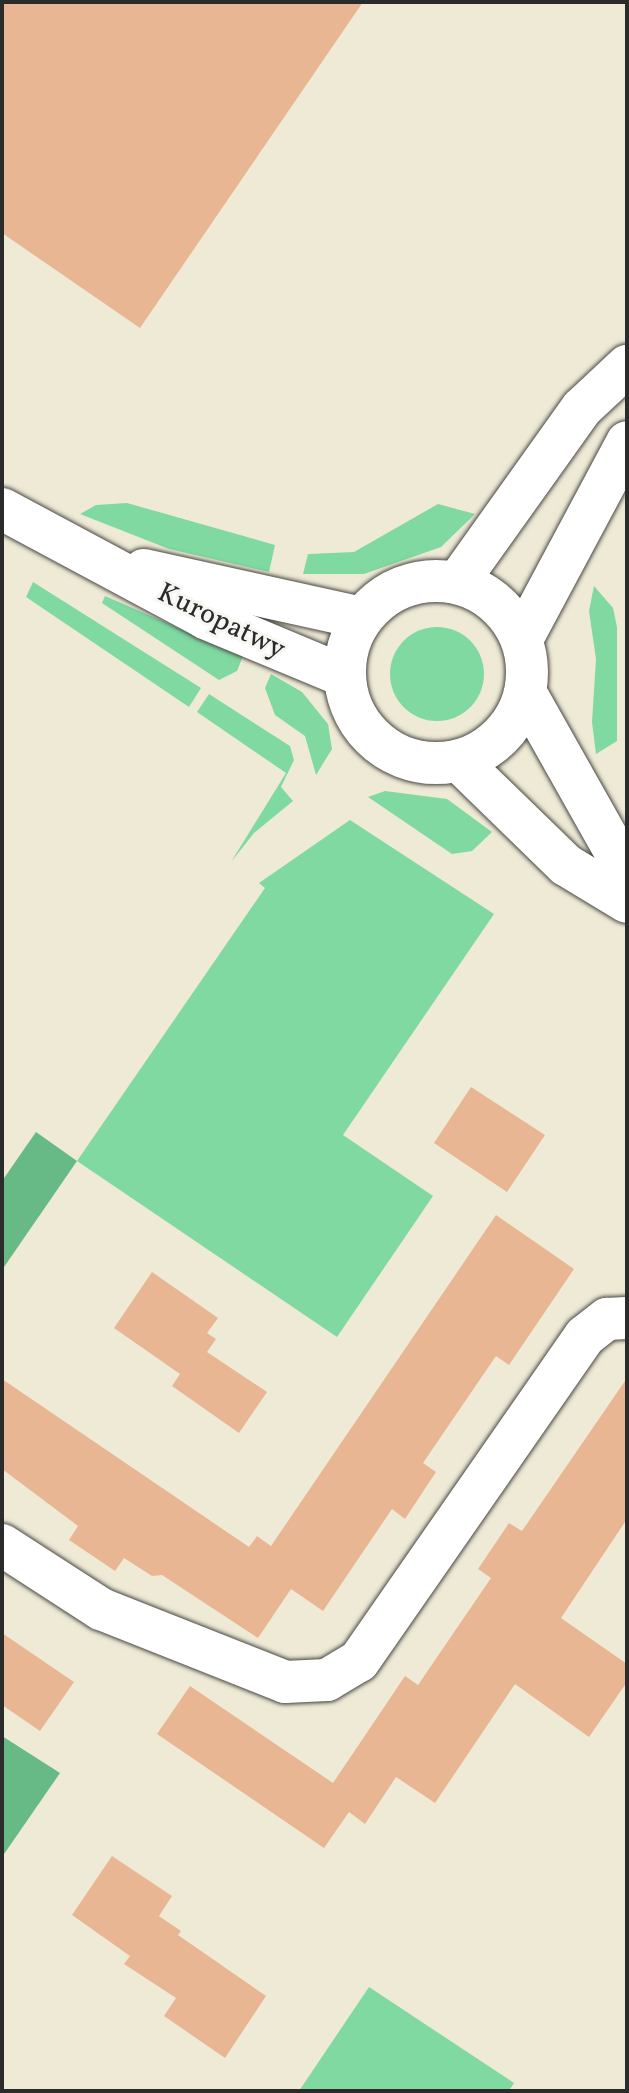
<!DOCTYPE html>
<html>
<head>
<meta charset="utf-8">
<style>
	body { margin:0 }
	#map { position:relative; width:629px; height:2093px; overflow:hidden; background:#efead5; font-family:Vollkorn,serif }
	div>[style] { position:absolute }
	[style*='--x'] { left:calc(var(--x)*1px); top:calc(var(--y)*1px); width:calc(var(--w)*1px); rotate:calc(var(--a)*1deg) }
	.green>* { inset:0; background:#7fd9a0 }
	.round { border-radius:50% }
	.forest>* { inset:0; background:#67b986 }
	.building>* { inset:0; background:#e9b694 }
	.roads { filter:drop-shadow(0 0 2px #484844) drop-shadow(0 0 2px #484844) }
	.street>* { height:42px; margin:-21px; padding:0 21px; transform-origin:21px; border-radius:21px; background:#fff }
	.street>.ring { margin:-21px; padding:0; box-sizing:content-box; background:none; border:42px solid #fff; border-radius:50% }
	span { translate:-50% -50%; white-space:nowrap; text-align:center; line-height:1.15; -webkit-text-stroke:6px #f6f6f2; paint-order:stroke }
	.street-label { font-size:28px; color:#2b2b2b }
	.frame { position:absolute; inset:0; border:4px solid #2b2b2b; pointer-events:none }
</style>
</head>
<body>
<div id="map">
	<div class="green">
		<div style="clip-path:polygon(127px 503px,275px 545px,269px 572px,169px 549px,80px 514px,96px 505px)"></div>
		<div style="clip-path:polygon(438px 504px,475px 514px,441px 547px,364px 574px,303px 574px,308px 554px,354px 552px)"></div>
		<div style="clip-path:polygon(33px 582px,201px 688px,189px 707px,26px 597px)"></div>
		<div style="clip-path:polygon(594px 586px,613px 608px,617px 627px,617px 741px,596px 754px,592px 722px,596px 659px,589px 611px)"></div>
		<div style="clip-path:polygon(105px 596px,243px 656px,237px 671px,219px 680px,102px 603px)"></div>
		<div class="round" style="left:390px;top:627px;width:94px;height:94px"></div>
		<div style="clip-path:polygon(271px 674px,302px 692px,328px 724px,332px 749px,316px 775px,305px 736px,275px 715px,265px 688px)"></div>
		<div style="clip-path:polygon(209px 694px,290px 746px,294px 760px,281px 787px,293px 801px,254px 833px,231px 862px,286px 773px,197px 712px)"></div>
		<div style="clip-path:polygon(385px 791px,447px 799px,492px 832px,472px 851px,452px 854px,368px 797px)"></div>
		<div style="clip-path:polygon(350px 820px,494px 914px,343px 1135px,433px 1196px,337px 1337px,77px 1161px,265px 888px,259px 883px)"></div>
		<div style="clip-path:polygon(369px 1987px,514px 2083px,509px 2091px,299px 2091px)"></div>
	</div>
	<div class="forest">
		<div style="clip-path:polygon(36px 1132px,77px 1161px,2px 1270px,2px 1181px)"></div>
		<div style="clip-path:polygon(2px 1736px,60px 1773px,2px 1857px)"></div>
	</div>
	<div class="building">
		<div style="clip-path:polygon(2px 2px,363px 2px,140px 328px,2px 233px)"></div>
		<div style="clip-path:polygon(471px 1087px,545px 1135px,507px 1192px,434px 1143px)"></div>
		<div style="clip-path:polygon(496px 1215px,574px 1269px,509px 1365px,496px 1356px,423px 1463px,436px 1472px,405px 1519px,392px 1509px,323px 1611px,291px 1589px,258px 1638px,162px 1575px,152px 1576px,124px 1558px,115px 1571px,69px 1540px,78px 1526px,2px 1469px,2px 1379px,249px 1547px,257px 1536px,271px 1546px)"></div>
		<div style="clip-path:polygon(152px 1272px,218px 1318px,207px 1333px,216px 1339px,207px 1352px,267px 1392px,239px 1433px,172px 1386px,180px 1374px,114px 1328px)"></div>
		<div style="clip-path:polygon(627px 1378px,627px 1519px,561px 1618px,627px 1664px,627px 1682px,589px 1737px,515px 1684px,435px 1803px,396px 1777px,365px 1824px,349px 1812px,324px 1848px,157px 1734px,190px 1686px,333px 1783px,405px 1676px,418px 1685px,491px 1578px,478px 1569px,509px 1523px,522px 1531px)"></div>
		<div style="clip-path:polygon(2px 1633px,74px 1682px,40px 1731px,2px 1705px)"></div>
		<div style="clip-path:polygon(112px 1856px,172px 1896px,159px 1916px,181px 1931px,178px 1935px,266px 1996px,225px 2058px,164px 2016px,176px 1998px,124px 1964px,130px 1956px,72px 1915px)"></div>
	</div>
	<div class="roads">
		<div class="street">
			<div style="--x:2;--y:509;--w:230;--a:28.2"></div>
			<div style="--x:205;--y:618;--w:151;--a:22.6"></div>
			<div style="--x:144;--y:570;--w:223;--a:12.4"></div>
			<div class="ring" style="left:345px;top:581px;width:140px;height:140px"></div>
			<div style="--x:457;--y:583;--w:215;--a:-54.5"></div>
			<div style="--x:582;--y:408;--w:62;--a:-43"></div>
			<div style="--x:522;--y:639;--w:223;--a:-61.9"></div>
			<div style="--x:528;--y:697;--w:202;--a:60.6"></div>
			<div style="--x:459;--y:761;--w:149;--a:44.2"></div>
			<div style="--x:566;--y:865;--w:71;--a:31.2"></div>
			<div style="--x:2;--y:1545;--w:118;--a:32.9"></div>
			<div style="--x:101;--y:1609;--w:198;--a:21.6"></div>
			<div style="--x:285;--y:1682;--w:42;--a:-2.7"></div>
			<div style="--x:327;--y:1680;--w:37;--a:-31"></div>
			<div style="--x:359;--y:1661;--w:396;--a:-55.2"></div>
			<div style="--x:585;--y:1336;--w:28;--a:-38"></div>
			<div style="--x:607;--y:1319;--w:20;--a:-3"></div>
		</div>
	</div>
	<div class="street-label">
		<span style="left:221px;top:622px;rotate:26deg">Kuropatwy</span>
	</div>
	<div class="frame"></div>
</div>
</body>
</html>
